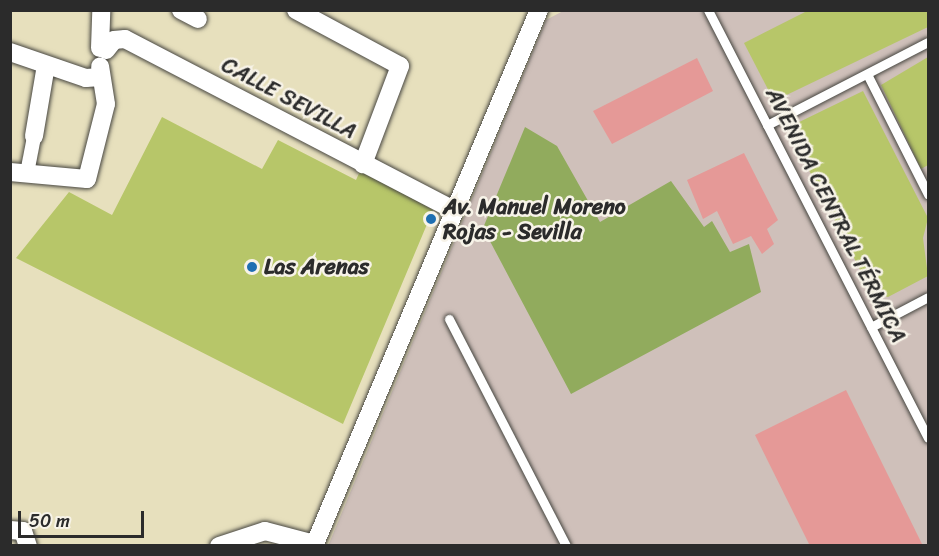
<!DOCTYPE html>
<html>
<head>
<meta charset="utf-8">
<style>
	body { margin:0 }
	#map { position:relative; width:939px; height:556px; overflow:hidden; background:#e7e0bd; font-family:Sriracha,sans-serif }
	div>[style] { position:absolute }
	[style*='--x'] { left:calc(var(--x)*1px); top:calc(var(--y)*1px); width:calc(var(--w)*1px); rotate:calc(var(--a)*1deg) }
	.industrial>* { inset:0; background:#cfc0ba }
	.green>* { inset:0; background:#b7c669 }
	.forest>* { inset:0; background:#91ab5d }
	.building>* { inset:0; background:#e59997 }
	.roads { filter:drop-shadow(0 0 2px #474641) drop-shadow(0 0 2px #474641) }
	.service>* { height:9px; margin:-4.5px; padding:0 4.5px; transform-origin:4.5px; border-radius:4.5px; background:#fff }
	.pedestrian>* { height:14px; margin:-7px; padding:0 7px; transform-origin:7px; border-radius:7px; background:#fff }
	.minor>* { height:18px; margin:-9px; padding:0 9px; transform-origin:9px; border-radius:9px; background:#fff }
	.dots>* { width:16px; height:16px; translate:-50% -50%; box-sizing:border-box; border:3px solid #f7f3e8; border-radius:50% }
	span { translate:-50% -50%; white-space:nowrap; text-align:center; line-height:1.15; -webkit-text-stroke:5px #f7f3e8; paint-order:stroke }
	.street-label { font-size:22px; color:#2b2b2b }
	.poi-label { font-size:22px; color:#2b2b2b; font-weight:700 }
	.left { translate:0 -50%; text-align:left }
	.frame { position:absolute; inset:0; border:12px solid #2b2b2b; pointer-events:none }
	.scale { position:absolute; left:18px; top:511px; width:126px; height:27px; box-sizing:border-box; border:3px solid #2b2b2b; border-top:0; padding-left:8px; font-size:18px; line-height:21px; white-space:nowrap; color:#2b2b2b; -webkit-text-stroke:4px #f7f3e8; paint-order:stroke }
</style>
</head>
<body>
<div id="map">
	<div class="industrial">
		<div style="clip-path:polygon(565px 10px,928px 11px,928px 545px,328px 546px,546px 20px)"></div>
	</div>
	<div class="green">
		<div style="clip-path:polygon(807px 11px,928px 11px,928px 27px,774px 101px,744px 43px)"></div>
		<div style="clip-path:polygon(928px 57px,928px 165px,921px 169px,881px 85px)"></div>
		<div style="clip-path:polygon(863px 91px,928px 218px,923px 238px,928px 276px,888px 297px,872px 293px,790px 133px,791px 126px)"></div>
		<div style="clip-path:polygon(162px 117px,262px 169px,278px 140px,356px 180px,361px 169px,433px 210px,343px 424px,16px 258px,69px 192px,112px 215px)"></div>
	</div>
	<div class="forest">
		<div style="clip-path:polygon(525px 127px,557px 146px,600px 222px,671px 181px,704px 227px,712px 221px,730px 252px,749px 244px,761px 292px,571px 394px,483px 228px)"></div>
	</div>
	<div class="building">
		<div style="clip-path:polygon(697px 58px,713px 91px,612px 144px,593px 111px)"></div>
		<div style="clip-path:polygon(744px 153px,778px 220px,767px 229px,774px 244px,762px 254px,751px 236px,733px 244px,717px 211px,703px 219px,687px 180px)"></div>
		<div style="clip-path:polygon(846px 390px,923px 546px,810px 546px,755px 435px)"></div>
	</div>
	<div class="roads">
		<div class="service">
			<div style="--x:708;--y:10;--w:481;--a:62.8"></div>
			<div style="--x:867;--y:74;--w:135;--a:63.1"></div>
			<div style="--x:767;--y:125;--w:181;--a:-27.3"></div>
			<div style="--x:449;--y:319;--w:255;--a:62.7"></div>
			<div style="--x:871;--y:327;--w:64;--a:-27.8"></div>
		</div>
		<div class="pedestrian">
			<div style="--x:27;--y:173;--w:38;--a:-79"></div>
		</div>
		<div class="minor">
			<div style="--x:181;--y:10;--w:19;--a:28"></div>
			<div style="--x:296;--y:10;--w:118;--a:28.3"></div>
			<div style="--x:400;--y:66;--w:105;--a:110.7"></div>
			<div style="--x:100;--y:48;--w:38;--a:-88"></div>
			<div style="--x:106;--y:50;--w:13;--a:-51"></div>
			<div style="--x:114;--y:40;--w:11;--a:-5"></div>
			<div style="--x:125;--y:39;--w:370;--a:27.5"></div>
			<div style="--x:10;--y:52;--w:80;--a:18.9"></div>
			<div style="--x:86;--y:78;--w:15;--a:-4"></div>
			<div style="--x:34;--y:136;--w:72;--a:-80.4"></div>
			<div style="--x:10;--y:172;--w:77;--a:5.2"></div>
			<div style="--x:87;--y:179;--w:77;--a:-75.8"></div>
			<div style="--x:106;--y:104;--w:38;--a:-99"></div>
			<div style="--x:10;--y:530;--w:13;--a:4"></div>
			<div style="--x:23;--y:531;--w:16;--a:72"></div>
			<div style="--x:219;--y:546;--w:48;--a:-18.1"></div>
			<div style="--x:265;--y:531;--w:52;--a:14.6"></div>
			<div style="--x:314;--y:546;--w:581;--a:-67.23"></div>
		</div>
	</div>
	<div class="dots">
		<div style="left:431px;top:219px;background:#1f6fb2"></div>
		<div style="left:252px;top:267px;background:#1f6fb2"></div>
	</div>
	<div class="street-label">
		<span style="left:289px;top:98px;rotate:28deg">CALLE SEVILLA</span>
		<span style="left:836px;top:215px;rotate:63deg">AVENIDA CENTRAL TÉRMICA</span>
	</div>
	<div class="poi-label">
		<span class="left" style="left:443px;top:219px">Av. Manuel Moreno<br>Rojas - Sevilla</span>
		<span class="left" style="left:264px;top:267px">Las Arenas</span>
	</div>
	<div class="frame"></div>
	<div class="scale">50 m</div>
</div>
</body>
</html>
